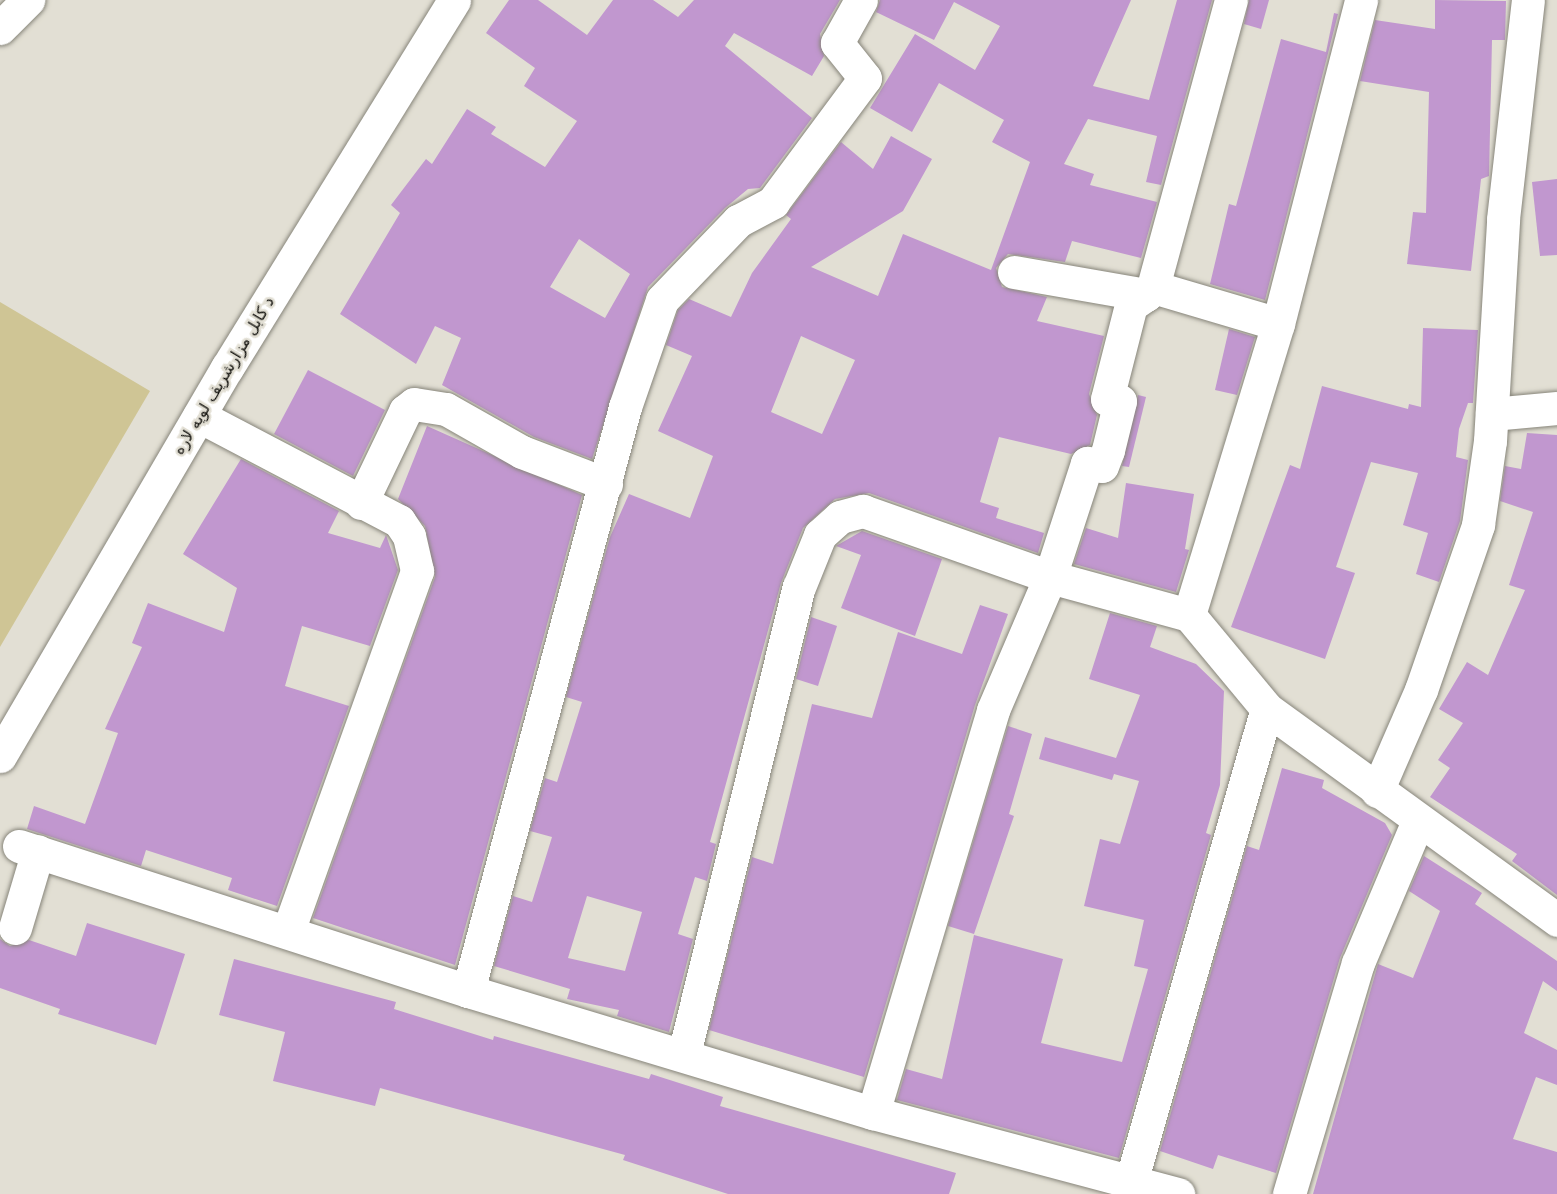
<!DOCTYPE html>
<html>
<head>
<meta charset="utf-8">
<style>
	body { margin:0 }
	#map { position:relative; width:1557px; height:1194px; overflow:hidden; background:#e2dfd4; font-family:"DejaVu Sans",Cairo,sans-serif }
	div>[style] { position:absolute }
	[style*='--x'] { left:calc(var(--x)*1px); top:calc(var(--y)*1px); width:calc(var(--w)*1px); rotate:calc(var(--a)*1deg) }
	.green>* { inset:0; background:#cfc595 }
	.building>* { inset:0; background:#c197cf }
	.roads { filter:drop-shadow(0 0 2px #87857a) drop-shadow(0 0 2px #87857a) }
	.minor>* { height:33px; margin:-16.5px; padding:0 16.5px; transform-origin:16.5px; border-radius:16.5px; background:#fff }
	.highway>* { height:33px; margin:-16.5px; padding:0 16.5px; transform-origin:16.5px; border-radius:16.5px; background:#fff }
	span { translate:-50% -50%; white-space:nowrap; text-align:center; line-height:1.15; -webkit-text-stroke:5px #e2dfd4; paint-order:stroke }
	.street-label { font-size:16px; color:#14130f }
</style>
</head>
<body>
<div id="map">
	<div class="green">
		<div style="clip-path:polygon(0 302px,150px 391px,0 647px)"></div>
	</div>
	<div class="building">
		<div style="clip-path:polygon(evenodd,509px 0,538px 0,587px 35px,613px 0,653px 0,678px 17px,694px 0,840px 0,820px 34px,824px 56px,812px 76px,734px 33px,725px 46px,812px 118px,760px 188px,748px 189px,725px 208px,648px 287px,592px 459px,534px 437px,442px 385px,461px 338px,435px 326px,416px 364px,340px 314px,400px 213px,391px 205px,426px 159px,432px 164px,467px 109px,496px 127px,491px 134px,545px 167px,577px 121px,524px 86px,535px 68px,486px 33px,509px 0,579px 239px,630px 274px,605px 318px,550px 287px,579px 239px)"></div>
		<div style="clip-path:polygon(evenodd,880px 0,1131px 0,1093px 86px,1149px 100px,1177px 0,1212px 0,1161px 185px,1146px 182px,1157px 136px,1088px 119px,1064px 164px,1094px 174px,1090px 185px,1157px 202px,1141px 258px,1072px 241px,1065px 262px,1008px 254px,996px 268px,1002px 287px,1047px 297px,1037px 321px,1104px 336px,1089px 394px,1097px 415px,1090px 445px,1071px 454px,999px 437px,980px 502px,999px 508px,996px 518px,1044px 533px,1038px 553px,869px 493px,835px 499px,803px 528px,781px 583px,710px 842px,716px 844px,707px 881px,695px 877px,678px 934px,693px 939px,669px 1032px,617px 1016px,619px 1010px,567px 999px,570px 989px,494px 966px,513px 896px,532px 902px,552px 837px,530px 831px,545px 778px,557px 782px,582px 702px,566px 697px,610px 537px,629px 494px,690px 518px,713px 456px,658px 431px,692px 356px,666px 345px,678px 310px,689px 299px,731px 317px,752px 273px,791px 219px,786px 215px,841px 142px,873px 169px,891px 136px,932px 159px,903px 211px,811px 267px,878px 296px,903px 234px,991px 270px,1030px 162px,992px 142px,1004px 120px,939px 83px,912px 132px,870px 108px,915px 34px,975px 70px,1000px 26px,954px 2px,934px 40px,876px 12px,880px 0,801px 336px,855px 360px,822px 434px,771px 412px,801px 336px,880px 0,587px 896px,642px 912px,625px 971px,568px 958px,587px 896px)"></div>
		<div style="clip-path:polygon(1249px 0,1269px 0,1261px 29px,1244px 24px)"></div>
		<div style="clip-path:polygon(1435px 0,1506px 1px,1505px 40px,1492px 40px,1489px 176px,1481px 179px,1471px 271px,1407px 264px,1413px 212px,1426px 213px,1429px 92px,1360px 81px,1375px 20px,1435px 29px)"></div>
		<div style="clip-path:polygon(1334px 13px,1338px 14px,1265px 300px,1210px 284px,1229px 204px,1236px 206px,1281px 39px,1326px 52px)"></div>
		<div style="clip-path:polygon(1557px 179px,1557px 255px,1540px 256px,1532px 182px)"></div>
		<div style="clip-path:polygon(1423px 328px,1478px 330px,1473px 403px,1468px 403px,1459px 429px,1456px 457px,1468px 460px,1460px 521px,1439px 582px,1416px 574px,1428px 533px,1403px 525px,1418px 473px,1371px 462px,1336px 567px,1355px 573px,1325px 659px,1231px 627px,1290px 465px,1300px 469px,1322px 386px,1408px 409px,1409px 404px,1421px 407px)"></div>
		<div style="clip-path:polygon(1229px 329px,1255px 337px,1237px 395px,1215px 390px)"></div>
		<div style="clip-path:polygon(308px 370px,385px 410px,353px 476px,274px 434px)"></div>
		<div style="clip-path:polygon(1138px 395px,1146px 397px,1129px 467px,1122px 466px)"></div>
		<div style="clip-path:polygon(427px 426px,582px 495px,455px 965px,313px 918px,435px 577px,425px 526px,398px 499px)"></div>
		<div style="clip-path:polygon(1527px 433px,1557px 435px,1557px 895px,1512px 861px,1517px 854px,1430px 797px,1450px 768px,1438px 760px,1463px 723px,1439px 709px,1467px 662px,1488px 675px,1525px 590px,1509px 585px,1533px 512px,1500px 501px,1505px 466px,1521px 469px)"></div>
		<div style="clip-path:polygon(241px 459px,339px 511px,328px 533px,380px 548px,386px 535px,398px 570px,370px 646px,302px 626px,285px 686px,349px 706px,277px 906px,228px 890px,232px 878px,146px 850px,141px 866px,27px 829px,34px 806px,85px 824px,118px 733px,105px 729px,142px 647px,132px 643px,148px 603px,224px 632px,237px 588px,183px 554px)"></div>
		<div style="clip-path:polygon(1126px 483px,1194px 494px,1185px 549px,1189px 550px,1176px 592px,1074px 564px,1086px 528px,1118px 538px)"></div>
		<div style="clip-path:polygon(862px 531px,942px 559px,915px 636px,841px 608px,861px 555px,836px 546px)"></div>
		<div style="clip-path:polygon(980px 605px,1008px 614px,975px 705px,864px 1077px,709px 1030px,752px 857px,773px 864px,812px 704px,872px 718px,898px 632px,962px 654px)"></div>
		<div style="clip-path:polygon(1110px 613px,1157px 626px,1150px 647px,1196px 664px,1224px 691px,1220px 785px,1206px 833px,1211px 835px,1119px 1158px,897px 1100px,906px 1069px,942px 1079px,974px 935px,1063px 959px,1041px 1043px,1122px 1062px,1148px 969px,1134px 966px,1144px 920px,1084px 906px,1100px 839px,1120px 844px,1139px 781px,1114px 774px,1112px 780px,1039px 759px,1045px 737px,1116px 758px,1140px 695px,1089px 679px)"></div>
		<div style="clip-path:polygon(811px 617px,837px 626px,818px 686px,796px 679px)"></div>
		<div style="clip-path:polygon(1008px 726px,1032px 734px,1009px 814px,1014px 816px,974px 934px,948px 926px)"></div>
		<div style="clip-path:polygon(1282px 768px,1324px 780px,1322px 788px,1385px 823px,1392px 835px,1340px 958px,1276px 1173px,1218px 1155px,1213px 1169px,1160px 1151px,1247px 846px,1259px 850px)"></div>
		<div style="clip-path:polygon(1424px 856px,1482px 893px,1475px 904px,1557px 961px,1557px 991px,1543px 981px,1524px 1033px,1557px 1050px,1557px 1085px,1536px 1077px,1513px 1139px,1557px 1152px,1557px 1194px,1313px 1194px,1378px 964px,1413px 978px,1440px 911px,1409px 891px)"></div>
		<div style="clip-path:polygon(87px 923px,185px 954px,156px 1045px,58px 1014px,60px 1009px,0 988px,0 939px,10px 946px,29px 940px,76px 956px)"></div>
		<div style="clip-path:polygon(234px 959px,396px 1002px,394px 1009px,493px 1040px,494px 1036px,649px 1079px,651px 1074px,723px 1097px,720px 1106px,956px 1173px,949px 1194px,728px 1194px,623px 1160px,625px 1155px,380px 1088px,375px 1106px,273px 1081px,285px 1032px,219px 1015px)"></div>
	</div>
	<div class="roads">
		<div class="minor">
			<div style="--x:1014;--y:272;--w:134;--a:9.9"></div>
			<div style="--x:1146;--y:295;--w:11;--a:-49"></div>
			<div style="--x:1153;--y:287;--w:130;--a:16.5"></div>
			<div style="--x:1153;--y:287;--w:297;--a:-74.8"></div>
			<div style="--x:1492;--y:414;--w:65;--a:-5.3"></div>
			<div style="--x:199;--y:416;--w:226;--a:27.7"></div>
			<div style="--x:399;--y:521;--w:18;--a:56"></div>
			<div style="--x:409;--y:536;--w:36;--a:77"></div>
			<div style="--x:417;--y:571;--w:379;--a:109.7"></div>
			<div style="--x:361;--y:503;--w:102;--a:-64.4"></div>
			<div style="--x:405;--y:411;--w:11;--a:-38"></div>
			<div style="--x:414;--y:404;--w:32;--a:9"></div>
			<div style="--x:446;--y:409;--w:87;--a:29.5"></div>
			<div style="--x:522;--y:452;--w:90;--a:20.9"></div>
			<div style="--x:1189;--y:615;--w:304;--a:-73"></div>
			<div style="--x:1278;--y:324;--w:334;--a:-75.6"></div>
			<div style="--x:1377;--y:791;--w:110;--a:-66.5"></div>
			<div style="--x:1421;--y:690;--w:175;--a:-70.9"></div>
			<div style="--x:1478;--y:525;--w:85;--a:-81.9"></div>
			<div style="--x:1490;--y:441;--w:222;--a:-86.6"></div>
			<div style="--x:1503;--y:219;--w:220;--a:-83.5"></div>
			<div style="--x:19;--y:846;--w:472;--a:17.9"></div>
			<div style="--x:468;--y:991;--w:423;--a:16.8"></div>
			<div style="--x:873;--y:1113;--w:316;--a:14.9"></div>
			<div style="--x:15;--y:928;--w:80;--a:-73.4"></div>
			<div style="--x:468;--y:991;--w:605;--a:-74.95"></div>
			<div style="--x:625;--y:407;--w:113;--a:-70.9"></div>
			<div style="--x:662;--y:300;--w:110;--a:-46.1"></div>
			<div style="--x:738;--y:221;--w:40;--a:-28"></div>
			<div style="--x:773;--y:202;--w:154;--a:-53.4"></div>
			<div style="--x:865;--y:78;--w:45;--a:-128.7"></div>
			<div style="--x:837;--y:43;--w:49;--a:-60.8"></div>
			<div style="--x:684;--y:1054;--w:481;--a:-76.2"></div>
			<div style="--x:799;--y:587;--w:56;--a:-68"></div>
			<div style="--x:820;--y:535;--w:27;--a:-42"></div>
			<div style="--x:840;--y:517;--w:24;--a:-15"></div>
			<div style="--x:863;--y:511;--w:198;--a:19.4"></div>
			<div style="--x:1050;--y:577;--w:144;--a:15.3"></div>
			<div style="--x:1189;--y:615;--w:122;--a:50.3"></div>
			<div style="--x:1267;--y:709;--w:359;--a:36"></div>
			<div style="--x:873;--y:1113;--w:420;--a:-73.4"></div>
			<div style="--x:993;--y:710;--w:145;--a:-66.8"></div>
			<div style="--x:1050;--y:577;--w:120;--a:-72"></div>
			<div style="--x:1087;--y:463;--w:15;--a:11"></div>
			<div style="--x:1102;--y:466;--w:17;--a:-69"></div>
			<div style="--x:1108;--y:450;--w:50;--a:-76.2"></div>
			<div style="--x:1120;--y:401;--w:13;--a:-171"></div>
			<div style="--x:1107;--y:399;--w:97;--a:-75.7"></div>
			<div style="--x:1131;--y:305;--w:18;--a:-34"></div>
			<div style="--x:1131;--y:1182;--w:492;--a:-74"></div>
			<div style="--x:1289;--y:1194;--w:241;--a:-73.4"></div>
			<div style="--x:1358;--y:963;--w:154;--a:-67.1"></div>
		</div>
		<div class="highway">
			<div style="--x:0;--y:28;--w:40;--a:-45"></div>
			<div style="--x:0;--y:756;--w:450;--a:-59.7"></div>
			<div style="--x:227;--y:368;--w:432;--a:-58.3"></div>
		</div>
	</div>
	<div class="street-label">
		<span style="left:224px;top:376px;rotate:-59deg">د کابل مزارشریف لویه لاره</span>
	</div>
</div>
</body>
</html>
